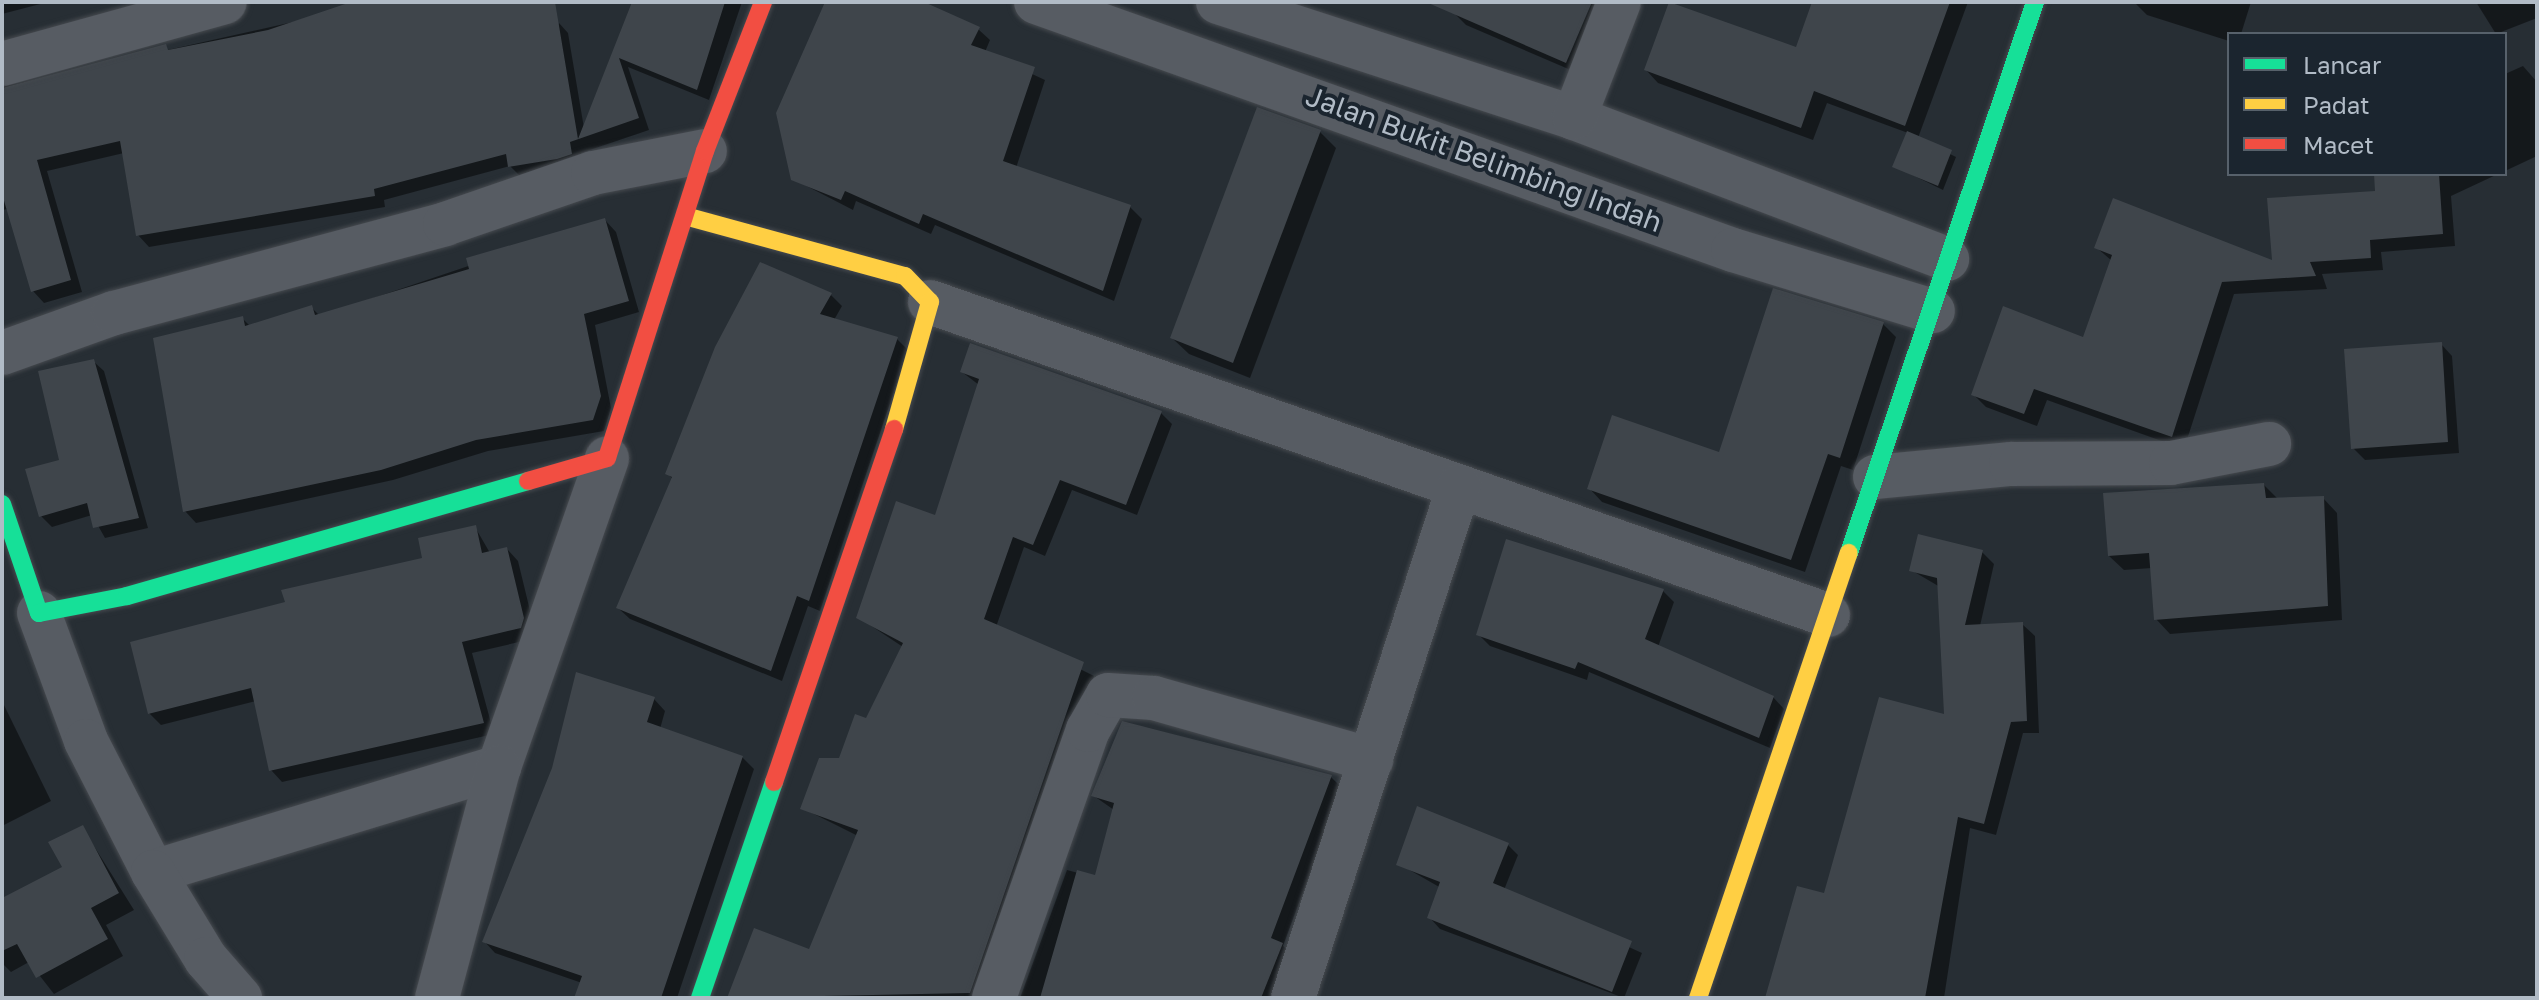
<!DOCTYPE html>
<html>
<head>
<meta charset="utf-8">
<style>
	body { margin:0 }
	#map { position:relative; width:2539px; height:1000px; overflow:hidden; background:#272e34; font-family:"Golos Text",sans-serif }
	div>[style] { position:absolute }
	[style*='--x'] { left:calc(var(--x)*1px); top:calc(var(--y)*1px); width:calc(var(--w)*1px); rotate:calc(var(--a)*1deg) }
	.shadow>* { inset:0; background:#0007 }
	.building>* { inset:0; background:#3f454b }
	.roads { filter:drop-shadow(0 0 2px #464a4f) drop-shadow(0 0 2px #464a4f) }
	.street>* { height:44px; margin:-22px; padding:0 22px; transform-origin:22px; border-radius:22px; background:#575c63 }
	.fast>* { height:18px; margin:-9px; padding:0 9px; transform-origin:9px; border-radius:9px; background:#16e098 }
	.slow>* { height:18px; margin:-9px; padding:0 9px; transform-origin:9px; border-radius:9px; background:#ffcf43 }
	.jam>* { height:18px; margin:-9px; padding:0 9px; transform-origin:9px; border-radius:9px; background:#f24e42 }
	span { translate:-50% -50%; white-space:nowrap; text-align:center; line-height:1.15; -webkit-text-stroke:8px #1b252f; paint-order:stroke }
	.street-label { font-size:28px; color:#b1bbc6 }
	.frame { position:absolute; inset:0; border:4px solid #b1bbc6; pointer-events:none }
	.legend { position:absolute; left:2227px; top:32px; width:280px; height:144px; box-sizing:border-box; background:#1b252f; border:2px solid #57616b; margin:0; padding:10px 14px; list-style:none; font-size:24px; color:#b1bbc6 }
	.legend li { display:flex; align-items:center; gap:16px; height:40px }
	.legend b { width:40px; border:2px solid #57616b }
</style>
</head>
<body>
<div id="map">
	<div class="shadow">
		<div style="clip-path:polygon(2px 2px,48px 2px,2px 14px)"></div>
		<div style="clip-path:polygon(382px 2px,525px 2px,542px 75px,559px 23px,568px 33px,584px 128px,634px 2px,742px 2px,709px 100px,628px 67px,649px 130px,581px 153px,583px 165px,521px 177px,510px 166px,384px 200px,385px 207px,149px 247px,138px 235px,124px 153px,47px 171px,82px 292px,44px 303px,33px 291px,8px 209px,2px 210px,2px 87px)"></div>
		<div style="clip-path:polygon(828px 2px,894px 2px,978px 29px,990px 40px,985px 52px,1045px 80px,1016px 168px,1130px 207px,1142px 219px,1114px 301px,935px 225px,931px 234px,856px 201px,853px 210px,793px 179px)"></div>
		<div style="clip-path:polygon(1457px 2px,1611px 2px,1580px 74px,1466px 25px,1453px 12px)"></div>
		<div style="clip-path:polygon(1814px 2px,1968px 2px,1918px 138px,1956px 157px,1943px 190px,1894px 166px,1908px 133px,1827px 103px,1813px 140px,1658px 83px,1646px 70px,1797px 50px)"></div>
		<div style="clip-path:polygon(2251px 2px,2241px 34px,2229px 34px,2229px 41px,2147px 15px,2136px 4px)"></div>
		<div style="clip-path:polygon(2476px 2px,2537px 2px,2537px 18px,2496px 34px)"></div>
		<div style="clip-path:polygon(2523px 66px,2537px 82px,2537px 156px,2505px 171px,2505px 74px)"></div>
		<div style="clip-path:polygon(1320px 132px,1336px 148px,1250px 378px,1189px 354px,1172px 338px)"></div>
		<div style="clip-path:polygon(2376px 174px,2498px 174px,2451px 196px,2455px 246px,2381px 252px,2383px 270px,2322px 274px,2327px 289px,2234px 294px,2184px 449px,2047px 400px,2037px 426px,1986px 407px,1973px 394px,2084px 339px,2112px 261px,2097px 248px,2275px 263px,2377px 193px)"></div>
		<div style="clip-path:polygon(605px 220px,616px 232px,639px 312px,595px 325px,611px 408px,604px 431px,488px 451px,393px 480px,196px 523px,185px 511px,243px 319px,250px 326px,311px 307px,320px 316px)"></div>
		<div style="clip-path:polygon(831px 295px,842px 306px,834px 320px,897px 339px,908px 350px,820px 611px,808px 606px,782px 681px,630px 619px,618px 608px,674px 480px,668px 474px)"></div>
		<div style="clip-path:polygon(1883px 324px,1896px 337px,1853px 470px,1841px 466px,1805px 572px,1602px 502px,1589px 488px,1720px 454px)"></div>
		<div style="clip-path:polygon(2441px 344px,2452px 356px,2459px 453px,2365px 460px,2353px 448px)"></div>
		<div style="clip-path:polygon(93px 361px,104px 371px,148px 528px,105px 538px,92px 515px,52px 527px,41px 516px)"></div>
		<div style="clip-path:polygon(962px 372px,1161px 413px,1172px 424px,1137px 515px,1072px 490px,1045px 556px,1024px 547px,996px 627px,1094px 676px,983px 998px,729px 998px,755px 931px,810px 952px,858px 836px,802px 808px,868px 721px,903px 647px,858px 617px,936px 518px,979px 385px)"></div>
		<div style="clip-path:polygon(2264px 485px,2279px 500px,2323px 498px,2337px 513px,2342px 620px,2170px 634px,2156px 619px,2152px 568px,2124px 570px,2109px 556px)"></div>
		<div style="clip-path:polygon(475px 527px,490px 553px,507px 549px,518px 561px,535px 631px,532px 639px,472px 653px,494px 734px,282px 782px,271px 770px,256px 701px,161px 725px,149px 713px,287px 604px,425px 559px)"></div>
		<div style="clip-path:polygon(1982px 552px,1994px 564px,1980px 626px,2022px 624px,2035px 636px,2039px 733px,2023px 733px,1996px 835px,1970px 828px,1944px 998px,1767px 998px,1946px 716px,1940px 587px,1911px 570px)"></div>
		<div style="clip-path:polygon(1663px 591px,1674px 602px,1658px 647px,1773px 697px,1784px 709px,1770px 748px,1589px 672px,1587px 680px,1490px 646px,1478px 634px)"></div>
		<div style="clip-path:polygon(654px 699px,665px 711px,660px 729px,742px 757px,754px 769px,677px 998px,576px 998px,582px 983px,495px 953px,484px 941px)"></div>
		<div style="clip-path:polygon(2px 701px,51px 801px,2px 826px)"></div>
		<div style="clip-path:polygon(1331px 777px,1342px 788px,1283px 946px,1294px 956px,1277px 998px,1020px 998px,1067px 870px,1097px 878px,1114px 810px,1094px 796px)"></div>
		<div style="clip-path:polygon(82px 827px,134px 910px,106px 925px,123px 956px,54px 994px,29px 962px,11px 972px,2px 963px,2px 901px,64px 868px)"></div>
		<div style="clip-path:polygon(1507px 844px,1518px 855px,1504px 890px,1642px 953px,1624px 998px,1440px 929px,1430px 918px,1441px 888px,1399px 864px)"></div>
	</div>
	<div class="building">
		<div style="clip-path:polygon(351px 2px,555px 2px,578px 139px,632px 2px,725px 2px,697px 90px,619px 58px,639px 118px,570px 142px,572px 154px,557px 159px,508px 167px,506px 154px,374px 189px,375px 196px,136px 236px,120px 141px,37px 160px,71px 280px,31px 292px,2px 194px,2px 88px,166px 44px,168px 50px,268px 30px)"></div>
		<div style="clip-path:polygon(825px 2px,924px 2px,980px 27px,971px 45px,1035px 67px,1003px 161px,1131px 205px,1103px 291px,923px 214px,919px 224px,845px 191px,841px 200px,791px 180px,776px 113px)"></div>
		<div style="clip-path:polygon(1426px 2px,1592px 2px,1566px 63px)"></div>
		<div style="clip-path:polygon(1669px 2px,1796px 47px,1812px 2px,1950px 2px,1905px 126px,1814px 91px,1801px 128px,1644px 70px)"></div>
		<div style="clip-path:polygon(1257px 107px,1321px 130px,1233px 363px,1170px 338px)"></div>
		<div style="clip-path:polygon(1907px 131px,1952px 150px,1938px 186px,1892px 167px)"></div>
		<div style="clip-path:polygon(2374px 174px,2439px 174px,2443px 234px,2370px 240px,2371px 258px,2310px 262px,2316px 276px,2222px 282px,2172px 437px,2034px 389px,2024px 414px,1971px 395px,2003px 306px,2083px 337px,2112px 255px,2094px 248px,2113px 198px,2272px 260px,2267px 198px,2375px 191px)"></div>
		<div style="clip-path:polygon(605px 218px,629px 301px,584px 314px,601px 396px,593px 420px,476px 440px,381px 470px,183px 512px,153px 338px,243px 316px,245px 326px,312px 305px,315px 315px,469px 269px,466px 258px)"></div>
		<div style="clip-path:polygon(760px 262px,832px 293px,820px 314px,898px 337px,809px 601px,797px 596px,771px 671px,616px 608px,672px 477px,665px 474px,715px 347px)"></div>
		<div style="clip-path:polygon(1773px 288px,1884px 322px,1840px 458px,1828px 454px,1791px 560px,1587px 489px,1612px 415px,1719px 452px)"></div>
		<div style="clip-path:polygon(2442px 342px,2448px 442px,2351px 449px,2344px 349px)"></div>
		<div style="clip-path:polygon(970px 343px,1162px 411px,1126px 505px,1060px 480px,1033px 545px,1013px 537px,984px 619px,1084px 662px,970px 993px,727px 998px,754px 928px,809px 949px,858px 830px,800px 809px,819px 758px,839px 758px,855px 714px,866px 718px,903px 643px,856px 618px,896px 501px,935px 515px,979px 379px,960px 372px)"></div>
		<div style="clip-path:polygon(94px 359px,139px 518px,93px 528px,87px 503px,39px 517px,25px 469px,59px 460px,38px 371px)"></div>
		<div style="clip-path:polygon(2264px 483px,2266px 498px,2324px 496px,2328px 606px,2154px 620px,2149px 553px,2108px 556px,2103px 493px)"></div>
		<div style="clip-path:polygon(476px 525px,482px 553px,507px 547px,524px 618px,521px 628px,462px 642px,484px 723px,269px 771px,251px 688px,148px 714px,130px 642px,285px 602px,281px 590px,422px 558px,418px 538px)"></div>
		<div style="clip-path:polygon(1918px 534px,1983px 550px,1965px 625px,2023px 622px,2027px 721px,2011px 722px,1984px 824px,1958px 817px,1925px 998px,1765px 998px,1797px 886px,1824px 893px,1879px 697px,1944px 714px,1937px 578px,1909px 571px)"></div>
		<div style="clip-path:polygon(1506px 539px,1664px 589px,1645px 639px,1774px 696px,1759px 738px,1578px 662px,1575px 669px,1476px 635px)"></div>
		<div style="clip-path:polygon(576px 672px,655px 697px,647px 722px,743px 756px,661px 998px,574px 998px,582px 976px,482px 942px,552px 768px)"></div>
		<div style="clip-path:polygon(1122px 721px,1332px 775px,1271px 938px,1283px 943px,1261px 998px,1040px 998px,1077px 870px,1095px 875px,1114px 803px,1091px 796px)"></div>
		<div style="clip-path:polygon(1417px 806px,1509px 843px,1493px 883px,1632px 941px,1612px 992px,1427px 918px,1440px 882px,1396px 865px)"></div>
		<div style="clip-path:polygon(83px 825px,119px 893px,91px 908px,108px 939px,36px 978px,17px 944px,2px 951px,2px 898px,62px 867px,48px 842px)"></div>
	</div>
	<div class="roads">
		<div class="street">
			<div style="--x:1036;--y:2;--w:740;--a:19.59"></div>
			<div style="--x:1733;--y:250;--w:209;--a:17"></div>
			<div style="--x:1218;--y:2;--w:374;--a:18"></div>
			<div style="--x:1574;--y:118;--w:399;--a:20.7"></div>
			<div style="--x:2;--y:64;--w:231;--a:-15.5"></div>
			<div style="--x:1574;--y:118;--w:124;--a:-68.8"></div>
			<div style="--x:930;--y:302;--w:951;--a:19.22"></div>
			<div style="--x:2;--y:353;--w:119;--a:-19.7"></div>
			<div style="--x:114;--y:313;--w:343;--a:-15"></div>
			<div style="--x:445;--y:224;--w:157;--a:-19"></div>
			<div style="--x:593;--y:173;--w:114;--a:-11.1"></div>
			<div style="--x:1875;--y:477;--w:137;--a:-5.5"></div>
			<div style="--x:2011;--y:464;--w:160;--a:-0.4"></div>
			<div style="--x:2171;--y:463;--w:100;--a:-11"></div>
			<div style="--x:39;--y:613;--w:136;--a:69.8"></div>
			<div style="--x:86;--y:741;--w:147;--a:62.9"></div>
			<div style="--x:153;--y:872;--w:362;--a:-16.9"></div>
			<div style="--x:499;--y:767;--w:327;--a:-70.7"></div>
			<div style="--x:153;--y:872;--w:102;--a:58.7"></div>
			<div style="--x:206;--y:959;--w:52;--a:48.9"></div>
			<div style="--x:437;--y:998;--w:239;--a:-75"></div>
			<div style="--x:994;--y:998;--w:284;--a:-70.7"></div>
			<div style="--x:1088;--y:730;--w:40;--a:-60.3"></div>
			<div style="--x:1108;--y:695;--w:46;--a:3.7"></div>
			<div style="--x:1154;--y:698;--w:226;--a:15.9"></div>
			<div style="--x:1293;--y:998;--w:538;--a:-72.04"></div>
		</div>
		<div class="fast">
			<div style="--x:2;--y:504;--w:115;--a:71.3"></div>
			<div style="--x:39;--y:613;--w:90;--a:-10.9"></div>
			<div style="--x:127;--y:596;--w:417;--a:-16"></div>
			<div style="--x:1849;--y:553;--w:582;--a:-71.35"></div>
			<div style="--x:700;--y:998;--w:228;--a:-71.1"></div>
		</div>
		<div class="slow">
			<div style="--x:685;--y:216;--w:228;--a:15.3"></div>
			<div style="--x:905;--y:276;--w:36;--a:46"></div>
			<div style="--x:930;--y:302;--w:132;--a:105.8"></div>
			<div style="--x:1698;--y:998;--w:470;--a:-71.3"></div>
		</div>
		<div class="jam">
			<div style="--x:528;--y:481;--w:82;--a:-16.2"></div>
			<div style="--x:607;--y:458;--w:322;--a:-72.3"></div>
			<div style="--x:705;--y:151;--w:160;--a:-68.7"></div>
			<div style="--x:774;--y:782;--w:373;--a:-71.2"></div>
		</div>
	</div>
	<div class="street-label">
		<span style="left:1484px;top:159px;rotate:20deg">Jalan Bukit Belimbing Indah</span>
	</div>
	<div class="frame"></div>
	<ul class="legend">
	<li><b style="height:10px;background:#16e098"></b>Lancar</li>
	<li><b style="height:10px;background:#ffcf43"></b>Padat</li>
	<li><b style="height:10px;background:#f24e42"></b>Macet</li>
	</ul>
</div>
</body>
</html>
